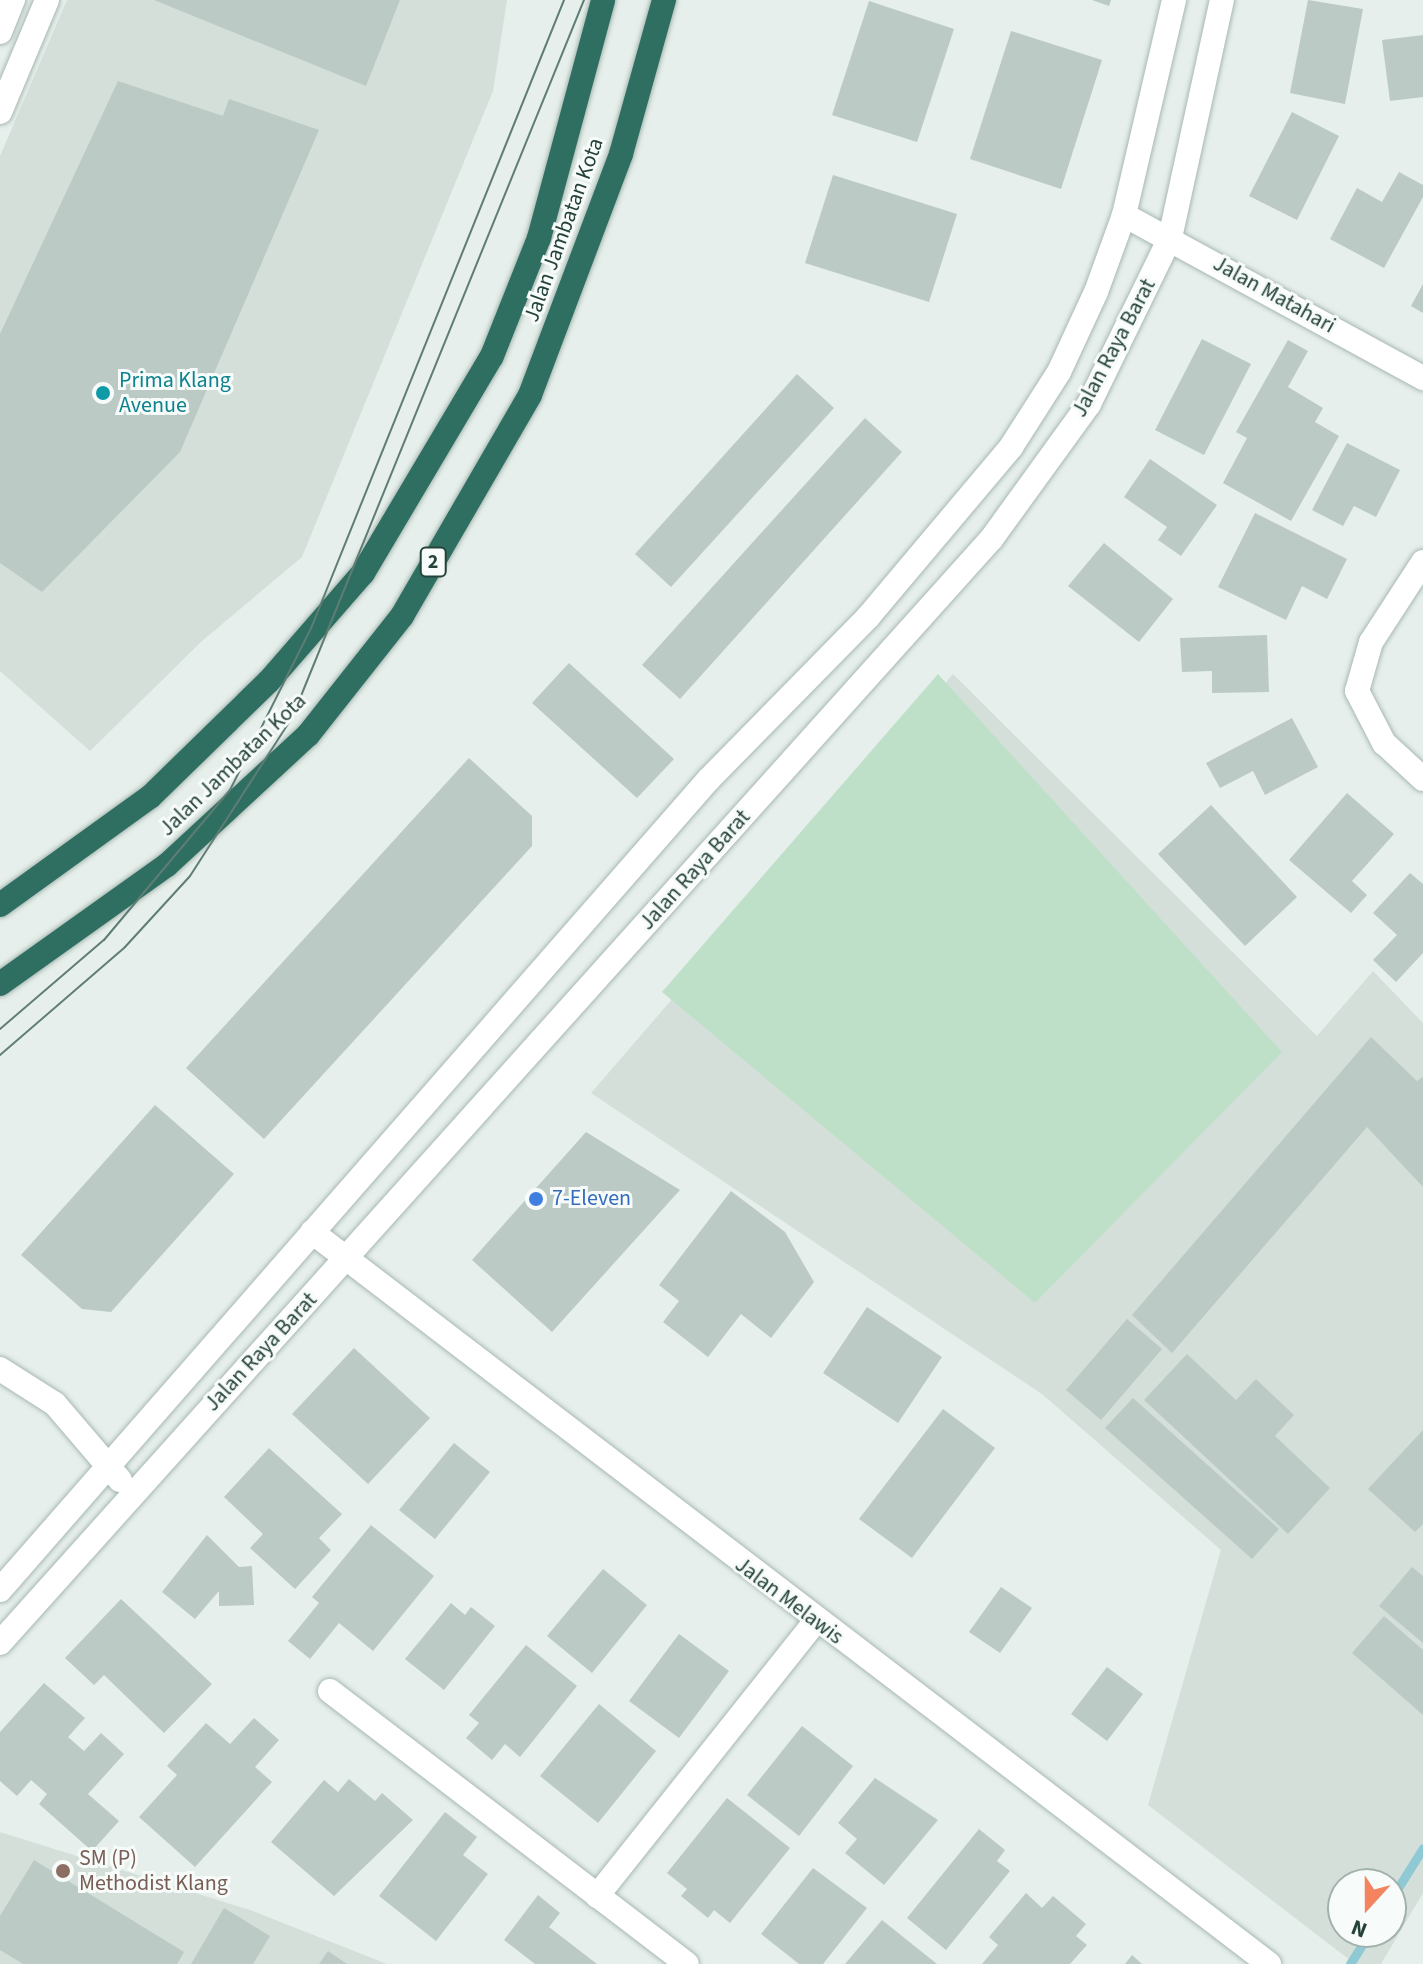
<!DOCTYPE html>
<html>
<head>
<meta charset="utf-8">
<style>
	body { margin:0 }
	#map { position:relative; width:1423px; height:1964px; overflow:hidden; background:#e6efeb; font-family:"Source Sans 3",sans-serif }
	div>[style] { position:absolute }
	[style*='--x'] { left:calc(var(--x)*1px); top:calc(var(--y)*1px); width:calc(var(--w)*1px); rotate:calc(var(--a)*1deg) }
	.built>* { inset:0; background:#d4dfda }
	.green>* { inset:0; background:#bfe0c8 }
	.stream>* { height:9px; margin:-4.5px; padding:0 4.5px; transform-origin:4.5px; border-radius:4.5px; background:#8ec9d4 }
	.building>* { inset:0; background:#bbcac4 }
	.roads { filter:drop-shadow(0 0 2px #a8b8b2) drop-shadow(0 0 2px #a8b8b2) }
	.street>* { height:24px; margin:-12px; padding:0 12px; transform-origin:12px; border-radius:12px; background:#fff }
	.secondary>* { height:24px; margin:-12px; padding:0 12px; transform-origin:12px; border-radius:12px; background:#fff }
	.highway>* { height:24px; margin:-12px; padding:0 12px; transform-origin:12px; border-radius:12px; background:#2f6f62 }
	.tram>* { height:2px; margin:-1px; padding:0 1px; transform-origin:1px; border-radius:1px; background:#5f7d75 }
	.dots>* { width:22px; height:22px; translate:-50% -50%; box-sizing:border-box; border:4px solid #f7fbf9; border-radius:50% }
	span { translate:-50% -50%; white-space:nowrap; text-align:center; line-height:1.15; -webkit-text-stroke:6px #f7fbf9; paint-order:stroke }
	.shield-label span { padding:2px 6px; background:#f7fbf9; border:2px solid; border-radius:6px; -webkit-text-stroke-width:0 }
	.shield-label { font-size:20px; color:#24423a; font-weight:700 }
	.street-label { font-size:22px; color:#24423a }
	.culture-label { font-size:22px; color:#0d838f }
	.left { translate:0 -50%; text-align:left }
	.shop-label { font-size:22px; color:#366cbe }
	.education-label { font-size:22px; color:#785e54 }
	.north { position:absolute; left:1327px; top:1868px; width:80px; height:80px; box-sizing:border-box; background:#f7fbf9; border:2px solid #a3b1ad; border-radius:50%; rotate:201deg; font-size:22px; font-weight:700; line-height:32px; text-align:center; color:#24423a }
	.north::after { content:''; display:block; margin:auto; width:28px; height:36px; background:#f4845f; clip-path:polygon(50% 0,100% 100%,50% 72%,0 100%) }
</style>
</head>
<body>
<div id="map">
	<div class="built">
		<div style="clip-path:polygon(67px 0,507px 0,493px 91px,302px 557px,202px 641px,90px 751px,0 671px,0 156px)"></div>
		<div style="clip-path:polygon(evenodd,953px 674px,1317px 1036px,1373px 971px,1423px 1023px,1423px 1893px,1381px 1964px,1355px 1964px,1148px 1805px,1221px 1550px,1042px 1394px,591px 1093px,953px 674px,1343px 1884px,1391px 1884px,1391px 1932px,1343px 1932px,1343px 1884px)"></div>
		<div style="clip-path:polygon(0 1832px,253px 1911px,387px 1964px,0 1964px)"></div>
	</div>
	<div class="green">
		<div style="clip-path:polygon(938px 674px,1282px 1052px,1035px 1303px,662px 992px)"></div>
	</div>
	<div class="stream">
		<div style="--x:1391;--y:1899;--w:60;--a:-57.9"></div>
		<div style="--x:1350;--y:1964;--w:38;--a:-58"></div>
	</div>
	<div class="building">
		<div style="clip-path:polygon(154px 0,400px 0,366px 86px)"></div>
		<div style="clip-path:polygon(1092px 0,1111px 0,1109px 6px)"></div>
		<div style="clip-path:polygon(1308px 0,1363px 9px,1345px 104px,1290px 93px)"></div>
		<div style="clip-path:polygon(869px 1px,954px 29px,917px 142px,832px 115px)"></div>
		<div style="clip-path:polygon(1011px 31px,1102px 60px,1061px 189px,970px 159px)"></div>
		<div style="clip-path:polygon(1423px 35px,1423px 97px,1390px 101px,1382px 40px)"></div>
		<div style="clip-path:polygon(118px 81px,223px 116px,229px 99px,319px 130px,180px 452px,42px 592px,0 563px,0 334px)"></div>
		<div style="clip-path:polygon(1292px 112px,1339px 136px,1297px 220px,1249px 196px)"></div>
		<div style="clip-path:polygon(1399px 172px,1423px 185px,1423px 197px,1384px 268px,1330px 239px,1357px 188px,1382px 202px)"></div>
		<div style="clip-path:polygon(833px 175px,957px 214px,929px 302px,805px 263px)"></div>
		<div style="clip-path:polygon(1423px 284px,1423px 313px,1411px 306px)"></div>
		<div style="clip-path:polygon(1202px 339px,1251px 364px,1204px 455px,1155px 430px)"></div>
		<div style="clip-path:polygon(1288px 340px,1308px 351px,1288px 387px,1323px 408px,1315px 422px,1339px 436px,1291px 521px,1223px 483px,1247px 438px,1236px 432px)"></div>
		<div style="clip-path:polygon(797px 374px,834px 408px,671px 587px,635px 554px)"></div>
		<div style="clip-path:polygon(865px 418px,902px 452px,680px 699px,642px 665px)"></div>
		<div style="clip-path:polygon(1347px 443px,1400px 470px,1376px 517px,1354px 506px,1343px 526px,1312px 510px)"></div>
		<div style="clip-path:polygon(1150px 459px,1217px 505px,1181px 556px,1158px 540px,1167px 527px,1124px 497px)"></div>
		<div style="clip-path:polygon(1255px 513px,1347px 559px,1327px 599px,1302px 586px,1286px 620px,1218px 587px)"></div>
		<div style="clip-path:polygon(1104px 543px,1173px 599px,1139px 642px,1068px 586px)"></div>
		<div style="clip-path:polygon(1267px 635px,1269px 692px,1212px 693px,1212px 671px,1182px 672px,1180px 638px)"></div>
		<div style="clip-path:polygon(569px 663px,674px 759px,637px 798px,532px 703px)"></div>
		<div style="clip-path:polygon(1292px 718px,1318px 767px,1265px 795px,1253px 771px,1220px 788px,1206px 763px)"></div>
		<div style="clip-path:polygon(469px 758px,532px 816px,532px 846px,264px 1139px,186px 1068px)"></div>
		<div style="clip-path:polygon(1347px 793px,1394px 834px,1352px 881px,1367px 895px,1351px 913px,1289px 860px)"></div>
		<div style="clip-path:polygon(1211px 805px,1297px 897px,1245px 946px,1158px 854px)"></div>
		<div style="clip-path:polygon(1410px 873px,1423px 884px,1423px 953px,1396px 982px,1373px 960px,1397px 935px,1373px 913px)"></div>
		<div style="clip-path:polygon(1371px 1037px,1417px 1081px,1423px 1077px,1423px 1187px,1367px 1127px,1172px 1353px,1132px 1315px)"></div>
		<div style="clip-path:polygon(155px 1105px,234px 1174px,111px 1312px,82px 1309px,21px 1255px)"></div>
		<div style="clip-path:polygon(586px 1132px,680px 1190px,552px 1332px,472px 1260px)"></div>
		<div style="clip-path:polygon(731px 1191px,785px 1232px,814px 1282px,771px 1338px,741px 1314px,708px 1357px,663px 1322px,679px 1301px,659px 1285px)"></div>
		<div style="clip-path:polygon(867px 1307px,942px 1357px,898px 1423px,823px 1373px)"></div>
		<div style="clip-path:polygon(1127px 1319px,1162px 1349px,1101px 1420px,1066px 1390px)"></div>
		<div style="clip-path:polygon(354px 1348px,430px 1418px,368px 1484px,292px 1414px)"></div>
		<div style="clip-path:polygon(1187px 1354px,1236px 1400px,1256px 1379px,1294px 1415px,1275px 1436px,1330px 1488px,1288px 1534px,1144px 1400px)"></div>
		<div style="clip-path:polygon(1133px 1398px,1279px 1529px,1252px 1559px,1105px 1428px)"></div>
		<div style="clip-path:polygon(943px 1409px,995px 1448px,912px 1558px,859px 1519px)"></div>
		<div style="clip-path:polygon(1423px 1430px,1423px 1524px,1415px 1532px,1368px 1489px)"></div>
		<div style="clip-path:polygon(454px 1443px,490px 1472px,435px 1539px,399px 1510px)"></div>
		<div style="clip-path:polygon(269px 1448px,342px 1514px,319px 1538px,331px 1550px,295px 1589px,250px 1548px,263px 1534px,224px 1497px)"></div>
		<div style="clip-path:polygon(371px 1525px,434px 1576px,373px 1651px,339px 1623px,310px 1659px,288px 1641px,319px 1603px,312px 1597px)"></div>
		<div style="clip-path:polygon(207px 1535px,239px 1567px,252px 1566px,254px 1605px,219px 1606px,219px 1591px,195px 1619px,162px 1592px)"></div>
		<div style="clip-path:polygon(1412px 1567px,1423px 1576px,1423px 1643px,1379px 1606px)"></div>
		<div style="clip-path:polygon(603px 1569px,647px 1605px,592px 1673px,547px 1636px)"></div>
		<div style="clip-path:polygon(1001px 1587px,1032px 1608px,1000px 1653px,969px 1632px)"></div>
		<div style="clip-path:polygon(121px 1599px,212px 1684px,164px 1733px,104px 1675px,94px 1685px,65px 1658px)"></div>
		<div style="clip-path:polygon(451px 1603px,465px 1615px,471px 1607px,495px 1626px,444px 1690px,405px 1659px)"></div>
		<div style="clip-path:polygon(1384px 1616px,1423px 1650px,1423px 1715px,1352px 1653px)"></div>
		<div style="clip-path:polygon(679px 1634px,729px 1671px,679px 1738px,629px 1701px)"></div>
		<div style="clip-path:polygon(526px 1645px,577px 1686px,520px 1757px,505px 1744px,492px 1760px,466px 1738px,479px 1723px,469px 1715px)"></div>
		<div style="clip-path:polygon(1107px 1667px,1143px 1694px,1107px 1741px,1071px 1714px)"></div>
		<div style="clip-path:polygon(44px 1683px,85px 1718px,68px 1737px,84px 1751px,101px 1733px,124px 1754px,88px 1794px,119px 1821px,92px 1851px,39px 1804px,47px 1794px,31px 1780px,17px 1796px,0 1781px,0 1732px)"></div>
		<div style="clip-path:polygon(599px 1704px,656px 1751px,598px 1823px,540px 1776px)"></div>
		<div style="clip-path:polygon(254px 1718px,279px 1740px,255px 1767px,272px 1782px,195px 1867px,139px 1817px,177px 1775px,167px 1766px,206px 1723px,230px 1744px)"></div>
		<div style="clip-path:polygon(802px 1726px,853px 1766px,799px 1836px,747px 1795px)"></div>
		<div style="clip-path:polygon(875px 1778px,938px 1820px,884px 1885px,845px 1853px,857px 1839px,838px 1823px)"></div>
		<div style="clip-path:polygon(349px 1779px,375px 1801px,382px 1793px,413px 1820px,334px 1896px,271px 1842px,324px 1780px,338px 1792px)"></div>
		<div style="clip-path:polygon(727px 1798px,790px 1848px,730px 1923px,714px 1910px,708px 1918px,681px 1896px,687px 1889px,667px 1873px)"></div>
		<div style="clip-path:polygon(445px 1812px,477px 1837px,463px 1855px,488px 1874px,436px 1941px,379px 1896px)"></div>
		<div style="clip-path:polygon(979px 1829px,1005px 1850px,997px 1861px,1010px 1871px,946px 1950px,907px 1918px)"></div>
		<div style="clip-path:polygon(34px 1860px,184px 1952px,177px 1964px,23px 1964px,0 1950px,0 1916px)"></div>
		<div style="clip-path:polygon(813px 1868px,867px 1908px,823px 1964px,799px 1964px,761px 1934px)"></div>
		<div style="clip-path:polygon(1026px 1893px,1042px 1908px,1053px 1896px,1086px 1924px,1076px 1936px,1087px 1945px,1070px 1964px,982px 1964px,998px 1945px,989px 1937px)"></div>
		<div style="clip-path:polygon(538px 1895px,560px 1913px,549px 1927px,597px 1964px,535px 1964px,504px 1940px)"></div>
		<div style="clip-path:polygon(224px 1908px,270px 1936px,253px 1964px,191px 1964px)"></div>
		<div style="clip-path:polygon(882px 1920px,937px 1964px,845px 1964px)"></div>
		<div style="clip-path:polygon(328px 1951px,347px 1964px,319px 1964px)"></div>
		<div style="clip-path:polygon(1132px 1955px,1142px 1964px,1125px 1964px)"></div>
	</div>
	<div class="roads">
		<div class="street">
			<div style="--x:0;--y:32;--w:35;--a:-68"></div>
			<div style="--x:0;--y:112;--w:121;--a:-67.2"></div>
			<div style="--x:1124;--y:215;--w:341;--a:28.6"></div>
			<div style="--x:1423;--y:562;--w:95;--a:123"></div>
			<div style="--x:1371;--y:642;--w:51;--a:105.9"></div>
			<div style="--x:1357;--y:691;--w:59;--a:62.6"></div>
			<div style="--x:1384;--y:743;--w:53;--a:42.7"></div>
			<div style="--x:330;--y:1691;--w:449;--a:37.4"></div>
			<div style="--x:597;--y:1896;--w:350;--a:-51.5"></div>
		</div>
		<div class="secondary">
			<div style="--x:312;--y:1232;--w:1205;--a:37.41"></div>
			<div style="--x:0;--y:1369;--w:65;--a:32.5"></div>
			<div style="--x:55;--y:1404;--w:100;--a:49.5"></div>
			<div style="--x:0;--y:1590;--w:1077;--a:-48.84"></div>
			<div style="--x:709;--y:779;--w:227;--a:-45.5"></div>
			<div style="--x:868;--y:617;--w:222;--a:-49.9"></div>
			<div style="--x:1011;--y:447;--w:89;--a:-57.4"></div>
			<div style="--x:1059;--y:372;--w:88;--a:-65.2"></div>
			<div style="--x:1096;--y:292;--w:82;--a:-70"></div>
			<div style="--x:1124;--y:215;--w:221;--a:-76.9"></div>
			<div style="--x:0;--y:1643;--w:1485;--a:-48.08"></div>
			<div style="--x:992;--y:538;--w:165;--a:-54.1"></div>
			<div style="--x:1089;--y:404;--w:185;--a:-64"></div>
			<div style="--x:1170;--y:238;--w:244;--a:-77.7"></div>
		</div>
		<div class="highway">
			<div style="--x:0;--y:905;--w:185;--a:-35.8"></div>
			<div style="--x:150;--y:797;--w:166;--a:-44.3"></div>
			<div style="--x:269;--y:681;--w:143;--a:-49"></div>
			<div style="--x:363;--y:573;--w:252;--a:-59.3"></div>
			<div style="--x:492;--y:356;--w:127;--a:-68.3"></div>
			<div style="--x:539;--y:238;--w:246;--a:-74.9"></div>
			<div style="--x:0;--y:984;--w:205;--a:-35.5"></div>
			<div style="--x:167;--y:865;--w:192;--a:-42.7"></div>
			<div style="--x:308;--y:735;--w:152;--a:-51.7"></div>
			<div style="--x:402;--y:616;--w:255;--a:-59.9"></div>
			<div style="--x:530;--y:395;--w:258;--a:-69.3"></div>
			<div style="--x:621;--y:154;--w:160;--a:-74.4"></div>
		</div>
	</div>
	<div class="tram">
		<div style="--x:0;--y:1029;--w:137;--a:-40.6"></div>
		<div style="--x:104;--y:940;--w:196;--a:-50"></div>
		<div style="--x:230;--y:790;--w:183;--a:-63.4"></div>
		<div style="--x:312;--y:626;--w:675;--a:-68.07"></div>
		<div style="--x:0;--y:1055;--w:165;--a:-40.8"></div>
		<div style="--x:125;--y:947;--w:96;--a:-47.5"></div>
		<div style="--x:190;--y:876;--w:188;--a:-57.2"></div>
		<div style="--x:292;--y:718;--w:775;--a:-67.87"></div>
	</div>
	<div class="dots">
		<div style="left:103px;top:393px;background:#0f9aa8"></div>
		<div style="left:536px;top:1199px;background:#3f7fe0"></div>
		<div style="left:63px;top:1871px;background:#8d6e63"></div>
	</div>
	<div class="shield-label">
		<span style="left:433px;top:562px">2</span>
	</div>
	<div class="street-label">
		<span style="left:564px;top:230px;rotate:-70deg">Jalan Jambatan Kota</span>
		<span style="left:1274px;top:295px;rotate:29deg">Jalan Matahari</span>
		<span style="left:1114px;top:348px;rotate:-62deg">Jalan Raya Barat</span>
		<span style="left:233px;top:765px;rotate:-44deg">Jalan Jambatan Kota</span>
		<span style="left:695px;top:870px;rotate:-48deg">Jalan Raya Barat</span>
		<span style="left:261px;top:1352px;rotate:-47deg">Jalan Raya Barat</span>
		<span style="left:789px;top:1601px;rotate:37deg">Jalan Melawis</span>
	</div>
	<div class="culture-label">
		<span class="left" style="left:119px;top:393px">Prima Klang<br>Avenue</span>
	</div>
	<div class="shop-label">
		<span class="left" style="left:552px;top:1199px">7-Eleven</span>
	</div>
	<div class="education-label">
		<span class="left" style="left:79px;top:1871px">SM (P)<br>Methodist Klang</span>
	</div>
	<div class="north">N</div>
</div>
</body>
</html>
